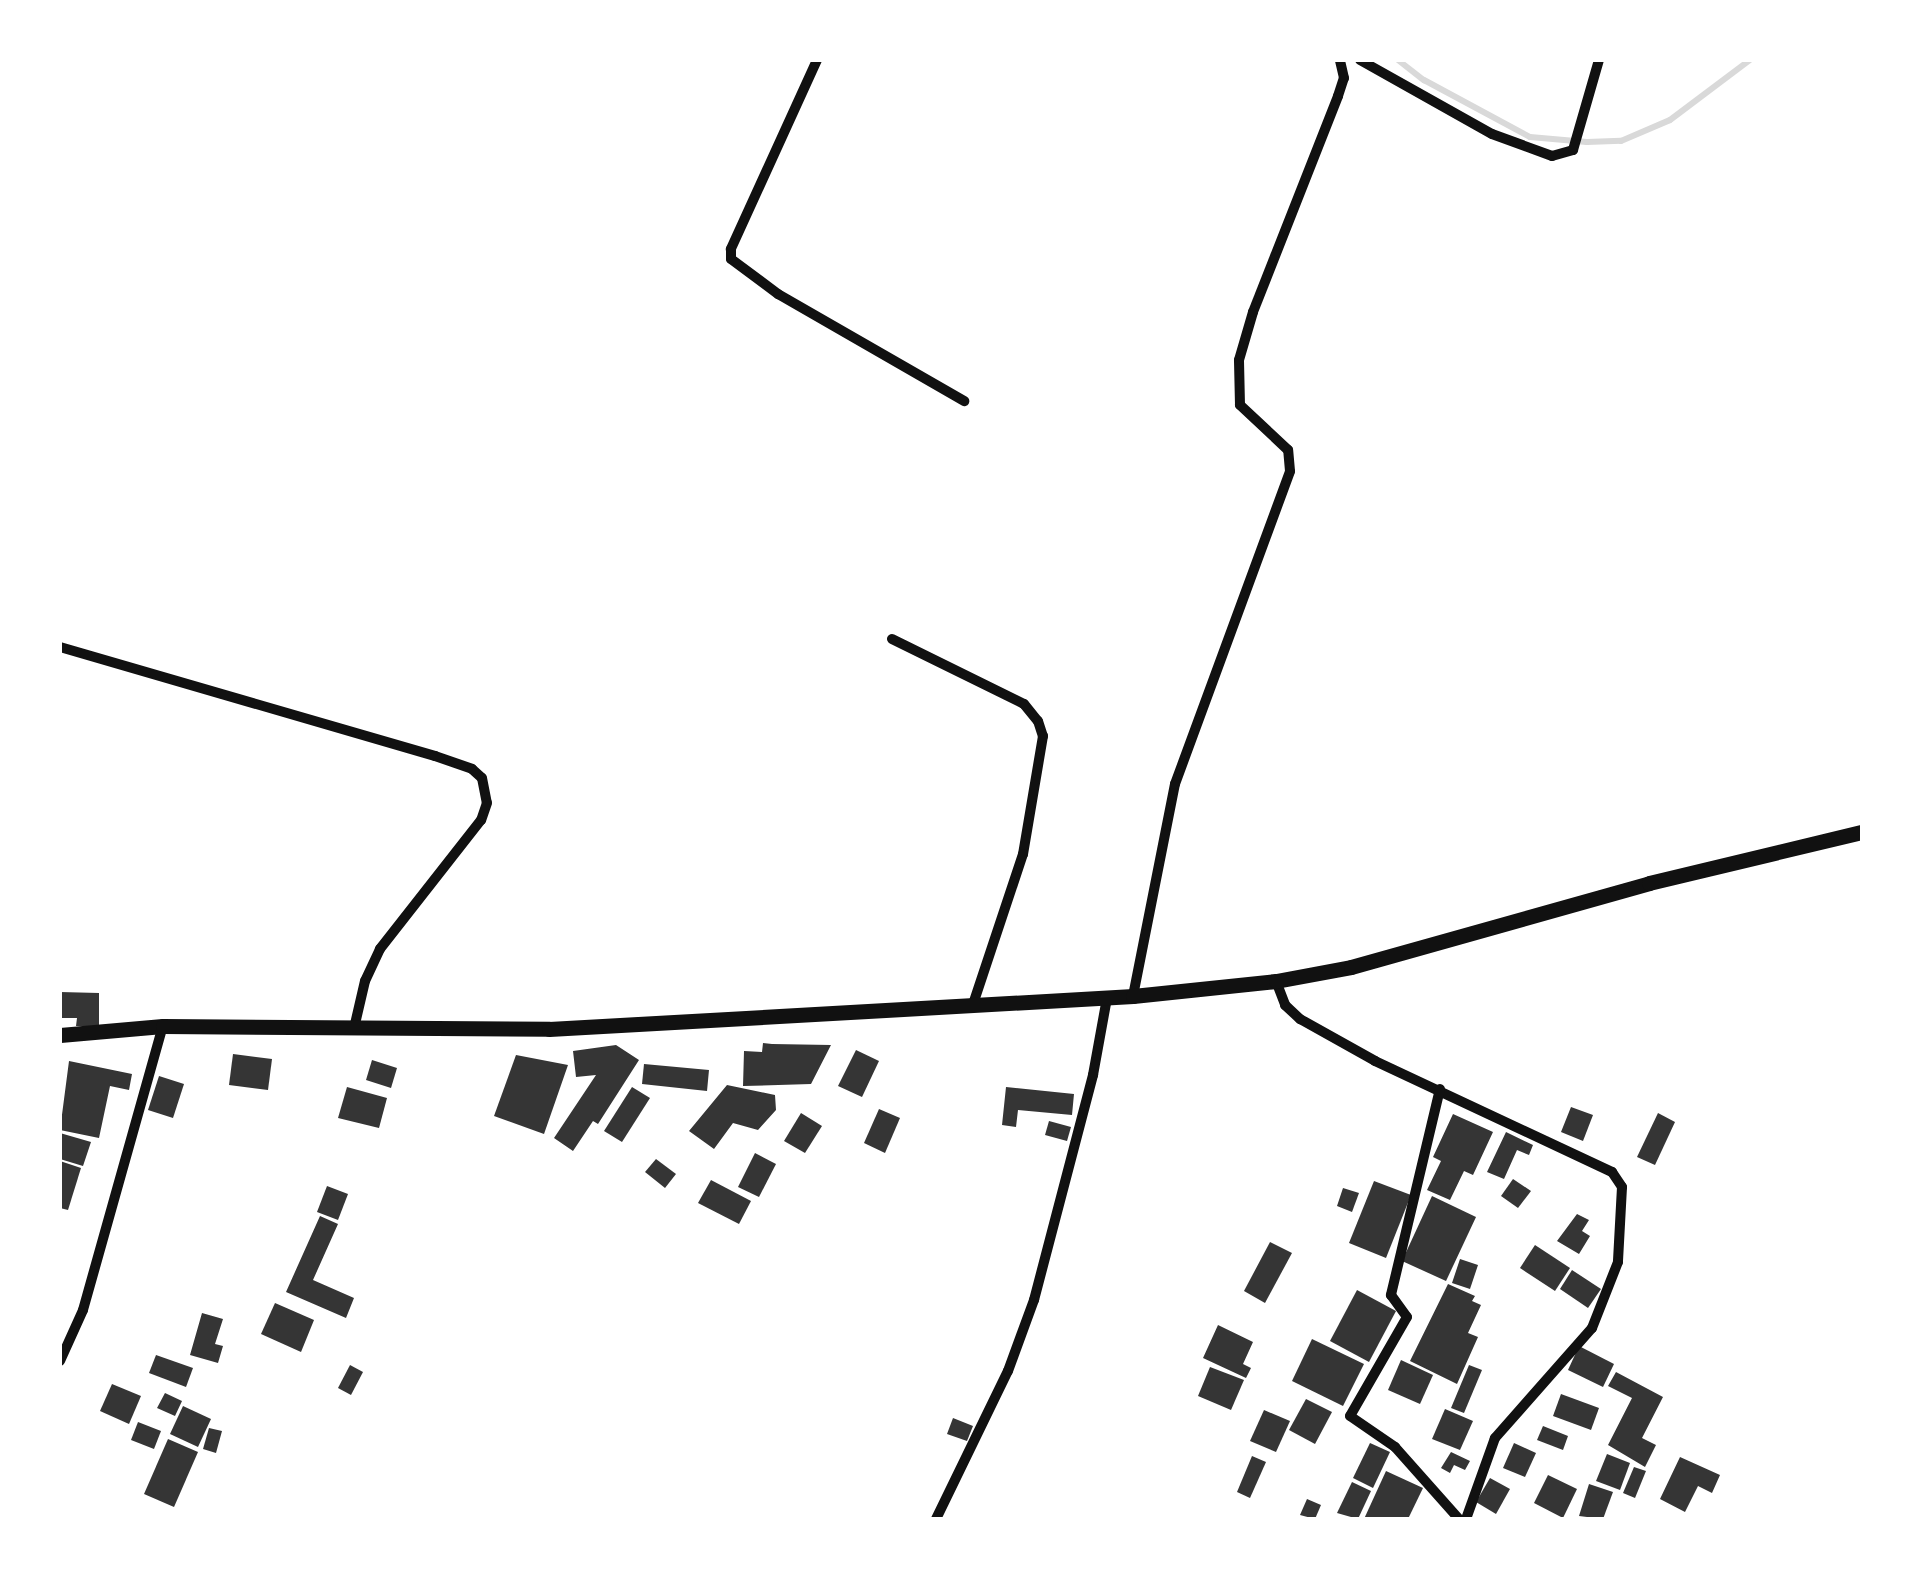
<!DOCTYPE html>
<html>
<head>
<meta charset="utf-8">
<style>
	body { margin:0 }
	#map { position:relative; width:1922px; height:1579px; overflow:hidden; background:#fff; font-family:Helvetica,sans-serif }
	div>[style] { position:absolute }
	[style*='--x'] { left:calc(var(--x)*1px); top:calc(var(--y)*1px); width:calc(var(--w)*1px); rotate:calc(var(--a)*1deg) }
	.stream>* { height:6px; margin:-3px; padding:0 3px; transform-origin:3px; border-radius:3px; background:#d9d9d9 }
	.building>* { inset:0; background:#353535 }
	.minor>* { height:10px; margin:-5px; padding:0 5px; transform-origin:5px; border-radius:5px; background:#111 }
	.secondary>* { height:15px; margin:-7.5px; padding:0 7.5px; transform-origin:7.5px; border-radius:7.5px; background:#111 }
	span { translate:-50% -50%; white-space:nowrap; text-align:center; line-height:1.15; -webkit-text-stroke:8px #fff; paint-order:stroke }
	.frame { position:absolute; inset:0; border:62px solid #fff; pointer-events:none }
</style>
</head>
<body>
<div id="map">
	<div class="stream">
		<div style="--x:1398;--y:60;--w:33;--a:38"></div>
		<div style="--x:1424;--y:80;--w:120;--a:28.3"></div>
		<div style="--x:1530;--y:137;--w:57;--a:5"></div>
		<div style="--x:1587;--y:142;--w:34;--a:-2"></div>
		<div style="--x:1621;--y:141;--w:53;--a:-23.2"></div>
		<div style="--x:1670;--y:120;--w:100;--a:-36.9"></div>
	</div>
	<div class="building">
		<div style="clip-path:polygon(60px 992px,99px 993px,99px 1027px,76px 1026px,77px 1018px,60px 1018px)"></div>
		<div style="clip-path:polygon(763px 1043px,772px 1044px,831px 1045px,811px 1084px,743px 1086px,744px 1051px,762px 1052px)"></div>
		<div style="clip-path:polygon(616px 1045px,639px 1060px,598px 1124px,593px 1121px,573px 1151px,554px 1138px,596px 1075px,576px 1077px,573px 1051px)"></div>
		<div style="clip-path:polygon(856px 1050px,879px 1061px,862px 1097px,838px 1086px)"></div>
		<div style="clip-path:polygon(233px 1054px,272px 1059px,268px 1090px,229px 1085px)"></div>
		<div style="clip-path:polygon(516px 1055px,568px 1065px,544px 1134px,494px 1116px)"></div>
		<div style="clip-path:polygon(372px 1060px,397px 1068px,391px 1088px,366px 1080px)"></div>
		<div style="clip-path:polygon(69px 1061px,132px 1074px,129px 1090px,110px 1086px,99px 1138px,60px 1130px)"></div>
		<div style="clip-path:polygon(644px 1064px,709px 1070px,707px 1091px,642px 1084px)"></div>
		<div style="clip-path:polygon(159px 1076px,184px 1084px,173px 1118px,148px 1110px)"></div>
		<div style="clip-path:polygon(727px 1085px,775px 1095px,776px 1110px,758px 1130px,733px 1123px,714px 1149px,689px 1131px)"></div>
		<div style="clip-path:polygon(347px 1087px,387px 1098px,379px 1128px,338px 1118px)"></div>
		<div style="clip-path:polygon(632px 1087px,650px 1098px,622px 1142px,604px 1131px)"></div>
		<div style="clip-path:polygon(1006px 1087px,1074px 1094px,1072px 1115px,1018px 1110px,1016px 1127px,1002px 1125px)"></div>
		<div style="clip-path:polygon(1571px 1107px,1593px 1115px,1583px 1141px,1561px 1132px)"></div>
		<div style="clip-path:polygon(879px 1109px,900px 1118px,885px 1153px,864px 1143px)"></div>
		<div style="clip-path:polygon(801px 1113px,822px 1126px,805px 1153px,784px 1141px)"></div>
		<div style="clip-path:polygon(1658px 1113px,1675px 1122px,1655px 1165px,1637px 1157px)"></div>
		<div style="clip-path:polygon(1453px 1114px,1493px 1132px,1473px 1175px,1464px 1171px,1450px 1200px,1427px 1190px,1441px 1161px,1433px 1157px)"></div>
		<div style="clip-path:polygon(1049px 1121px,1071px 1127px,1067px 1141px,1045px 1135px)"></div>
		<div style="clip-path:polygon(1506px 1132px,1533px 1145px,1529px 1155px,1517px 1150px,1504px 1179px,1487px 1172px)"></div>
		<div style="clip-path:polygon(60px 1133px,91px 1142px,83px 1166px,60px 1159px)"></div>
		<div style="clip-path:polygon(755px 1153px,776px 1164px,759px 1197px,738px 1187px)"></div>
		<div style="clip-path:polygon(656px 1159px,676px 1174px,665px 1188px,645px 1172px)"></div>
		<div style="clip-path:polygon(60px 1161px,81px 1168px,68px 1210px,60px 1208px)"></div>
		<div style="clip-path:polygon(1513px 1179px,1531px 1191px,1518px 1208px,1501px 1196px)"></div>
		<div style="clip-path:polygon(711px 1180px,751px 1201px,739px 1224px,698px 1203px)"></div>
		<div style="clip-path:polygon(1374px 1181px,1411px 1195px,1386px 1258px,1349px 1243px)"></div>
		<div style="clip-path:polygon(327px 1186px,348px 1194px,338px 1220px,317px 1212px)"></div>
		<div style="clip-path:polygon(1343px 1188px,1359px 1193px,1352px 1212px,1337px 1206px)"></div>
		<div style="clip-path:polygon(1432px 1196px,1476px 1217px,1446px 1281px,1402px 1261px)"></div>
		<div style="clip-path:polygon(1577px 1214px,1589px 1220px,1582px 1231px,1590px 1236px,1579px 1254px,1557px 1241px)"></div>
		<div style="clip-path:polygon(320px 1216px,338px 1224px,313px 1280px,354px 1298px,346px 1318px,286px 1292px)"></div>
		<div style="clip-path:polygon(1270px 1242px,1292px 1253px,1265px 1303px,1244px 1291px)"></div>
		<div style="clip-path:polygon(1535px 1245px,1570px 1268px,1555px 1291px,1520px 1268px)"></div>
		<div style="clip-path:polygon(1460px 1259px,1478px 1265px,1470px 1289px,1452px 1283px)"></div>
		<div style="clip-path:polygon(1572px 1270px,1601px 1289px,1588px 1308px,1560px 1289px)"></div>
		<div style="clip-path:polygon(1448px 1284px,1475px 1296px,1472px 1301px,1481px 1305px,1468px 1333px,1478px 1337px,1457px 1384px,1410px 1361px)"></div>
		<div style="clip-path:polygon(1357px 1290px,1396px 1311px,1369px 1362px,1330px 1341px)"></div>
		<div style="clip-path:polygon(275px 1303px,314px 1320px,301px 1352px,261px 1334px)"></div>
		<div style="clip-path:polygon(202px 1313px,223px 1319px,215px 1344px,223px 1346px,218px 1363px,190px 1355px)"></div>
		<div style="clip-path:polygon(1218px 1325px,1253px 1342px,1243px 1364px,1251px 1368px,1246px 1378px,1203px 1358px)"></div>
		<div style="clip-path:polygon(1312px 1339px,1364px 1364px,1343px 1406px,1292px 1381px)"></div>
		<div style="clip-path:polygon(1579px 1346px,1614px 1364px,1603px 1387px,1568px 1370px)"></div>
		<div style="clip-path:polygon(156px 1355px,193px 1368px,186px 1387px,149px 1373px)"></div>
		<div style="clip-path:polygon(1401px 1360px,1433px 1375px,1420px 1404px,1388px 1390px)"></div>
		<div style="clip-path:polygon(350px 1365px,363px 1372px,351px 1395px,338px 1388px)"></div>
		<div style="clip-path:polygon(1469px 1365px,1482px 1370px,1464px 1413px,1451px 1408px)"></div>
		<div style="clip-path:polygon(1210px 1367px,1244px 1380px,1231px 1410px,1198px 1396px)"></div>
		<div style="clip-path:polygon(1616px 1372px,1663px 1397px,1642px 1438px,1656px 1445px,1645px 1467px,1608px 1445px,1632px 1398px,1608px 1386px)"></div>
		<div style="clip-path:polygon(112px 1384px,141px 1396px,129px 1424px,100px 1411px)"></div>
		<div style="clip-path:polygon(165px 1393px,182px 1401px,175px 1416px,157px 1408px)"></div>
		<div style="clip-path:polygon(1561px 1394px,1599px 1408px,1591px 1430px,1553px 1416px)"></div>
		<div style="clip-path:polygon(1306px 1399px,1332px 1412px,1315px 1444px,1289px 1430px)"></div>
		<div style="clip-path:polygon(183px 1406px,211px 1419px,198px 1447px,170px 1434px)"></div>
		<div style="clip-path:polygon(1445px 1409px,1473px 1421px,1460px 1450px,1432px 1439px)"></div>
		<div style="clip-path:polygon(1264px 1410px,1290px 1421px,1276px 1452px,1250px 1441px)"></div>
		<div style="clip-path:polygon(953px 1418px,973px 1426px,967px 1441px,947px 1434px)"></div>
		<div style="clip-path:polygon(138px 1422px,161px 1431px,154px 1449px,131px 1440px)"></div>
		<div style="clip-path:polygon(1543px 1426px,1568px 1436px,1563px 1450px,1537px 1440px)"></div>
		<div style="clip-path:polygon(209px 1428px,222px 1431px,216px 1453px,203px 1449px)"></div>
		<div style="clip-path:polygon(168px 1439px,198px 1452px,174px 1507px,144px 1494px)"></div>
		<div style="clip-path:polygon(1370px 1443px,1390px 1452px,1373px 1488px,1353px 1478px)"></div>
		<div style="clip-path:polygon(1514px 1443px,1536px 1453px,1525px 1477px,1503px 1468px)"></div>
		<div style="clip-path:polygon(1451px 1452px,1470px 1461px,1465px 1470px,1454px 1465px,1450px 1473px,1441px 1468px)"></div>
		<div style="clip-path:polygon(1607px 1454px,1630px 1463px,1620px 1490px,1596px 1481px)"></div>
		<div style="clip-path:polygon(1252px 1456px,1266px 1462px,1250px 1498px,1237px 1492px)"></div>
		<div style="clip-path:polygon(1680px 1457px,1720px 1475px,1712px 1493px,1698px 1486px,1685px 1512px,1660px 1499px)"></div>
		<div style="clip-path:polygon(1634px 1467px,1646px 1471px,1635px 1498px,1623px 1493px)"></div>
		<div style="clip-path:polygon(1386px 1471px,1423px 1488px,1408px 1519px,1364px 1519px)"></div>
		<div style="clip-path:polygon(1548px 1475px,1577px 1489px,1563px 1518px,1534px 1503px)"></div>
		<div style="clip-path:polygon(1490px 1478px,1510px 1489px,1496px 1514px,1476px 1502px)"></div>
		<div style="clip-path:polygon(1352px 1482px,1371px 1491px,1358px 1519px,1337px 1513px)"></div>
		<div style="clip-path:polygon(1589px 1484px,1613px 1492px,1603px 1519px,1579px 1516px)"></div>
		<div style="clip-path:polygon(1307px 1499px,1321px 1505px,1315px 1519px,1300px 1515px)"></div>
	</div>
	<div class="minor">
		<div style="--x:817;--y:60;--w:208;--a:114.5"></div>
		<div style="--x:731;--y:249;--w:10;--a:90"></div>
		<div style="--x:731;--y:259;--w:59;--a:36.7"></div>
		<div style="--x:778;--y:294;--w:215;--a:29.9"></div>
		<div style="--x:1360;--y:60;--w:151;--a:29.3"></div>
		<div style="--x:1492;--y:134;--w:64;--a:20.1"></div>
		<div style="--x:1552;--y:156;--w:22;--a:-16"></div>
		<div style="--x:1573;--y:150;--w:94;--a:-73.9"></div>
		<div style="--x:892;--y:639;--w:147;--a:26.2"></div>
		<div style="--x:1024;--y:704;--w:22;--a:51"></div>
		<div style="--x:1038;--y:721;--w:16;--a:72"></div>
		<div style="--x:1043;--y:736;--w:120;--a:99.6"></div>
		<div style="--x:1023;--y:854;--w:158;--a:108.4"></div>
		<div style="--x:60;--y:647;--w:391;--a:16.2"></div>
		<div style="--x:435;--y:756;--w:39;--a:19"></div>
		<div style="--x:472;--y:769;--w:13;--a:42"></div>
		<div style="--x:482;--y:778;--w:25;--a:79"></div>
		<div style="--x:487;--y:803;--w:18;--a:109"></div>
		<div style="--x:481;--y:820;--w:164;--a:128.1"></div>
		<div style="--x:380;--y:949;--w:35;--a:115"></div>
		<div style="--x:365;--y:981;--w:44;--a:103.1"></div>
		<div style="--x:1276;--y:981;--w:26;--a:69"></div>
		<div style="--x:1285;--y:1005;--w:21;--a:43"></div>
		<div style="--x:1300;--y:1019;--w:86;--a:29.2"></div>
		<div style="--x:1375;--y:1061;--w:262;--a:25.1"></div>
		<div style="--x:1612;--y:1172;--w:18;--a:56"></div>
		<div style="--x:1622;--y:1187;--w:75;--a:93.1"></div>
		<div style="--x:1618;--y:1262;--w:71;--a:111.5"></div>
		<div style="--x:1592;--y:1328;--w:147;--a:131.4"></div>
		<div style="--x:1495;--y:1438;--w:86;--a:109.7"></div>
		<div style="--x:1133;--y:996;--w:216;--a:-78.8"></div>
		<div style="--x:1175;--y:784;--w:333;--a:-69.8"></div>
		<div style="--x:1290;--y:471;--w:21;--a:-95"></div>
		<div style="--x:1288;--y:450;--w:66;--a:-136.8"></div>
		<div style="--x:1240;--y:405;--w:45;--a:-91.3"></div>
		<div style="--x:1239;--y:360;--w:50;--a:-73.7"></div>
		<div style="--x:1253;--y:312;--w:232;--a:-68.5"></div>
		<div style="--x:1338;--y:96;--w:19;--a:-72"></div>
		<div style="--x:1344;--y:78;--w:18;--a:-103"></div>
		<div style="--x:1440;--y:1089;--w:212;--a:103.4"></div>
		<div style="--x:1391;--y:1295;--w:27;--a:54"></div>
		<div style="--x:1407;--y:1317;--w:114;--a:119.9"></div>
		<div style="--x:1350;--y:1416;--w:55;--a:34.6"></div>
		<div style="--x:1395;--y:1447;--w:96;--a:48.4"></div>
		<div style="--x:60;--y:1361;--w:56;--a:-65.7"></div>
		<div style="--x:83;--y:1310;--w:295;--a:-74.3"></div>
		<div style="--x:936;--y:1519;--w:165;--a:-64.1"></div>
		<div style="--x:1008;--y:1371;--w:76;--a:-69.9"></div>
		<div style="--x:1034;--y:1300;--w:233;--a:-75.3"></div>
		<div style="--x:1093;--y:1075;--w:78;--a:-79.7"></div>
	</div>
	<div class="secondary">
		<div style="--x:60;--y:1035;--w:103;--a:-5"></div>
		<div style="--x:163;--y:1026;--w:386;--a:0.4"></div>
		<div style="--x:549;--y:1029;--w:585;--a:-3.23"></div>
		<div style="--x:1133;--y:996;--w:144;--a:-6"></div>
		<div style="--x:1276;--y:981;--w:76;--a:-10.6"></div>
		<div style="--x:1351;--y:967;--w:310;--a:-15.7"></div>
		<div style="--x:1649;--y:883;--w:219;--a:-13.5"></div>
	</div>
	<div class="frame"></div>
</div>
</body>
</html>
